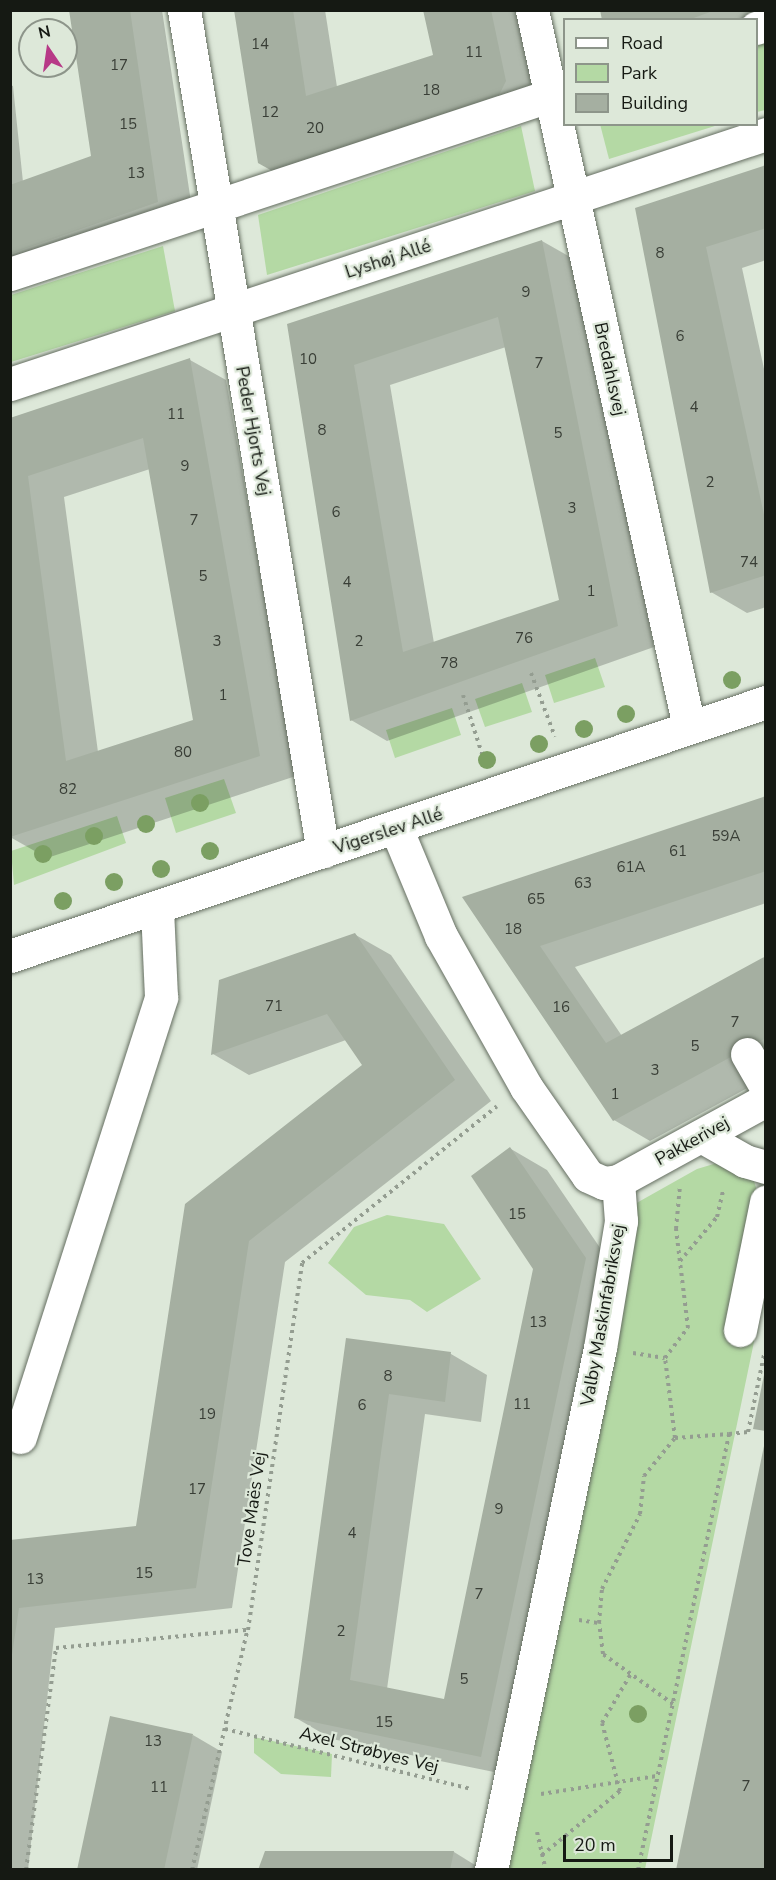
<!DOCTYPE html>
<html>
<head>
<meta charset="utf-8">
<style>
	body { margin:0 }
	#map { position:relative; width:776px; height:1880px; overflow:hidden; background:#dde8d9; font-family:"Nunito Sans",sans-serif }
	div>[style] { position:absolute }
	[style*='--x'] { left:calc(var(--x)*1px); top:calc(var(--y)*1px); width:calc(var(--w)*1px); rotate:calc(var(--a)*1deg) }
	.green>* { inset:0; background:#b4d9a4 }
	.shadow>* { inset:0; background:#0003 }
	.building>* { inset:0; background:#a5afa1 }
	.path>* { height:4px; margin-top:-2px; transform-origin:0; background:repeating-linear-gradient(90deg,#949d91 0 3px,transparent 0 7.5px) }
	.roads { filter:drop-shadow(0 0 2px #656e61) drop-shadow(0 0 2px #656e61) }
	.minor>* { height:33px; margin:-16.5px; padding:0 16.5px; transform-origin:16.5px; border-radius:16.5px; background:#fff }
	.trees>* { width:18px; height:18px; margin:-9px; border-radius:50%; background:#7b9f62 }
	span { translate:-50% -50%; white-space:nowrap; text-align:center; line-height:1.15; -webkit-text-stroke:4.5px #dde8d9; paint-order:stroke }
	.number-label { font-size:15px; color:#393e36 }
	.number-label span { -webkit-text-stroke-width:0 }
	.street-label { font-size:18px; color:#151913 }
	.frame { position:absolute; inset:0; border:12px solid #151913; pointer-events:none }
	.legend { position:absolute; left:563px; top:18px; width:195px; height:108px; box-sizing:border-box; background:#dde8d9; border:2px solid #8d958a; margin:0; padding:8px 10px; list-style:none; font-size:18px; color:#151913 }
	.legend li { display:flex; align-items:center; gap:12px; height:30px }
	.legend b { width:30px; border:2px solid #8d958a }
	.north { position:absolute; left:18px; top:18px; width:60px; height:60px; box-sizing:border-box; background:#dde8d9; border:2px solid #8d958a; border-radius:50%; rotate:347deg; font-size:16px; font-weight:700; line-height:24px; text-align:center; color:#151913 }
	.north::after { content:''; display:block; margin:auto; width:21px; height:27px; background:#b73987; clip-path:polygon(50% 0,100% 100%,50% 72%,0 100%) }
	.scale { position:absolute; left:563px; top:1835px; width:110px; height:27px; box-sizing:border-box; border:3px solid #151913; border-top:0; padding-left:8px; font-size:18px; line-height:21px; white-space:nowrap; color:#151913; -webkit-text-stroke:4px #dde8d9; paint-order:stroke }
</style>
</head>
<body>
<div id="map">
	<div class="green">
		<div style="clip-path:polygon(765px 42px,765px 110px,757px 112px,756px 45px)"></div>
		<div style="clip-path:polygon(600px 124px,718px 124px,718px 125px,609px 159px)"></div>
		<div style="clip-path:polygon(521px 126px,535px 191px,267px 275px,258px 215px)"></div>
		<div style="clip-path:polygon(163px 246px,175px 311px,11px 362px,11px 295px)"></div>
		<div style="clip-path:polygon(595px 658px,605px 687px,554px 703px,545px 675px)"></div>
		<div style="clip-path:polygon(522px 683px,532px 712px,485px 727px,475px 699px)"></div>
		<div style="clip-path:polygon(452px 708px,461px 735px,395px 758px,386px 730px)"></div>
		<div style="clip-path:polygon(224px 779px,236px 813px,176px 833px,165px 798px)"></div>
		<div style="clip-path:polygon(117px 816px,126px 843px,14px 885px,11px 851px)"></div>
		<div style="clip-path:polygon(717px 1163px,746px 1174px,754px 1181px,757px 1191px,729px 1332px,755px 1337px,645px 1869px,495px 1870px,633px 1205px,697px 1169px)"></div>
		<div style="clip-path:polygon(387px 1215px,444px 1224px,481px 1279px,427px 1312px,410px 1300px,366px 1295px,328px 1263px,354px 1227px)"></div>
		<div style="clip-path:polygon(254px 1737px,332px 1754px,331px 1777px,281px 1774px,254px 1753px)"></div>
	</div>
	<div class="shadow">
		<div style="clip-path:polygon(70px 10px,162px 10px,194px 222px,10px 287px,10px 85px,13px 86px,23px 182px,93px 157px)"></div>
		<div style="clip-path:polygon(235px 10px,325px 10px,337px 87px,434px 56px,425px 10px,523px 10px,536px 115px,312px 192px,259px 162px)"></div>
		<div style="clip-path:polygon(602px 10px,766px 10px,756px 20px,603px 20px)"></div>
		<div style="clip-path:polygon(766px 166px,766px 260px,742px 268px,766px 378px,766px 607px,747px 613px,711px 592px,636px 209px)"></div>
		<div style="clip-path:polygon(evenodd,542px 241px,579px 262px,654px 647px,387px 741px,351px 720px,288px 325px,542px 241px,506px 347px,561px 601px,434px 643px,390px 385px,506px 347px)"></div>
		<div style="clip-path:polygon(evenodd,190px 360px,226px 380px,296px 776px,47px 858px,10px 837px,10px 420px,190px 360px,150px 469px,194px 721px,98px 752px,64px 497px,150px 469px)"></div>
		<div style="clip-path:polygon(766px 797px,766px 903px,575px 967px,622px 1036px,766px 958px,766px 1078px,650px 1141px,614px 1120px,464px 898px)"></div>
		<div style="clip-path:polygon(354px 934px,391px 955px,491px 1101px,285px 1262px,232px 1608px,55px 1628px,28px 1870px,10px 1870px,10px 1542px,137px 1527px,187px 1205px,364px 1066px,346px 1040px,249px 1075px,213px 1054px)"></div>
		<div style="clip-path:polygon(511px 1149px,547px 1170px,622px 1280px,518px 1777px,332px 1739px,296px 1718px,347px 1340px,451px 1354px,487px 1375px,481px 1422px,425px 1414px,387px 1689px,445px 1701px,535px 1268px)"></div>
		<div style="clip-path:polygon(766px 1449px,766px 1870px,678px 1870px)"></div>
		<div style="clip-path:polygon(193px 1735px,222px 1752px,197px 1870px,79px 1870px)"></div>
		<div style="clip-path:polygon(454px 1852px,483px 1870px,260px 1870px)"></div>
	</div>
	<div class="building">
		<div style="clip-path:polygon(69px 10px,130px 10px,158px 202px,10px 254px,10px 185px,91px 156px)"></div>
		<div style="clip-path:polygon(234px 10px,293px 10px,306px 96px,433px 55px,423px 10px,491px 10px,506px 81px,499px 95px,274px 172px,258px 163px)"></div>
		<div style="clip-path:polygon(600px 10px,713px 10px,713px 11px,688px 20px,602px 20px)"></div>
		<div style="clip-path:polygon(766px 165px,766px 228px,706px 247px,766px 524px,766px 575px,710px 593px,635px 208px)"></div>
		<div style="clip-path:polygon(evenodd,542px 240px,618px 626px,350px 721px,287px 324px,542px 240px,498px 317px,559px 600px,403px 652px,354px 365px,498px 317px)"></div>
		<div style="clip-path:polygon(evenodd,190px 358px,260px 756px,10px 837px,10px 418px,190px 358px,143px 438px,193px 720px,66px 761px,28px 476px,143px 438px)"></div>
		<div style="clip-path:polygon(766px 796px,766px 871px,540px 946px,606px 1043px,766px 956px,766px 1038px,613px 1121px,462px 897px)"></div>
		<div style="clip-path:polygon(355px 933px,455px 1080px,249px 1241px,196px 1588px,19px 1608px,10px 1668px,10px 1540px,136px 1526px,185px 1204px,362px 1065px,327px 1014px,211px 1055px,219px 980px)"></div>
		<div style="clip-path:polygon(510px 1147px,586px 1258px,481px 1757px,294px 1718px,346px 1338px,451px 1352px,445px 1402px,389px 1394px,350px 1680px,444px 1699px,533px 1269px,471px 1176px)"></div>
		<div style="clip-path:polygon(764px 1375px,766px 1375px,766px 1431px,753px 1429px)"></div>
		<div style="clip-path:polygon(764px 1446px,766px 1870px,676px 1870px)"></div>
		<div style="clip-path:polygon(110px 1716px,193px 1734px,164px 1870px,77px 1870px)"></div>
		<div style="clip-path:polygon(265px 1851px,454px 1851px,450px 1870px,258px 1870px)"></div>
	</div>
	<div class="path">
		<div style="--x:531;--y:673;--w:68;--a:69.4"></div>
		<div style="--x:463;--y:695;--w:68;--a:72.1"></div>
		<div style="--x:680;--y:1261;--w:57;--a:-49.9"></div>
		<div style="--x:717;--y:1217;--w:28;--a:-77"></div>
		<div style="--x:633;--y:1353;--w:32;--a:9"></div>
		<div style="--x:675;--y:1438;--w:54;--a:-4.2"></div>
		<div style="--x:579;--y:1620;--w:20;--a:9"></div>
		<div style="--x:673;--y:1704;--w:86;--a:-144.5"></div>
		<div style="--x:603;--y:1654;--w:31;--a:-97"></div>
		<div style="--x:599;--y:1623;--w:34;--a:-85"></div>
		<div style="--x:602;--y:1589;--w:84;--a:-63.1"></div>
		<div style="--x:640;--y:1514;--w:38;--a:-84"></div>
		<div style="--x:644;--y:1476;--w:49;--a:-50.8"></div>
		<div style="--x:675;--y:1438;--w:81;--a:-97.1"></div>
		<div style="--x:665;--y:1358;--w:38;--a:-53"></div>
		<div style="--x:688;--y:1328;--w:100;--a:-96.9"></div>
		<div style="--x:676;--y:1229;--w:43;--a:-84.7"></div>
		<div style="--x:225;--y:1729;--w:254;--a:13.7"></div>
		<div style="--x:541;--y:1794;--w:117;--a:-8.8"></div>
		<div style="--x:537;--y:1832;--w:39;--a:77"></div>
		<div style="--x:542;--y:1855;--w:101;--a:-39.4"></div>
		<div style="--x:620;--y:1791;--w:70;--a:-104.8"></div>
		<div style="--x:602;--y:1723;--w:56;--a:-59.7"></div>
		<div style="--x:26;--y:1870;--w:224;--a:-82.3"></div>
		<div style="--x:56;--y:1648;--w:193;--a:-5.4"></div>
		<div style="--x:248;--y:1630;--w:371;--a:-81.6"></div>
		<div style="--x:302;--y:1263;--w:250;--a:-38.8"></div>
		<div style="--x:192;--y:1870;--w:245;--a:-77"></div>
		<div style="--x:638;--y:1870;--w:445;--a:-78.2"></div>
		<div style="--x:729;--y:1434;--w:19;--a:-6"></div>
		<div style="--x:748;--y:1432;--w:79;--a:-78.3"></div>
	</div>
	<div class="roads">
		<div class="minor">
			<div style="--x:184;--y:10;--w:853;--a:80.63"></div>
			<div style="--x:532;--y:10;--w:734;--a:77.65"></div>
			<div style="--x:756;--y:28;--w:10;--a:-17"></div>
			<div style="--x:10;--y:274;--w:583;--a:-18.28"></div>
			<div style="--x:10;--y:384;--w:796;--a:-18.3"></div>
			<div style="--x:396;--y:828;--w:117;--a:67.4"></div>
			<div style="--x:441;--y:936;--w:173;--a:60.6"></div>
			<div style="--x:526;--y:1087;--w:108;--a:55.1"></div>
			<div style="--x:588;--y:1176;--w:17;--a:24"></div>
			<div style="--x:604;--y:1183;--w:14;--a:-8"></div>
			<div style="--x:618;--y:1181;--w:169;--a:-28.7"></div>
			<div style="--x:10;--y:956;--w:798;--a:-18.57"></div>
			<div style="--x:747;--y:1054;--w:38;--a:60"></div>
			<div style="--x:701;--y:1136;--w:51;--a:29.6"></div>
			<div style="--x:745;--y:1161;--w:22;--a:16"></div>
			<div style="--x:740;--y:1330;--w:131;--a:-78.5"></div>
			<div style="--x:20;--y:1437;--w:462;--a:-72.2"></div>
			<div style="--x:161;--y:997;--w:89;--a:-92.6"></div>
			<div style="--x:491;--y:1870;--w:533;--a:-78.21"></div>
			<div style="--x:600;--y:1348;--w:129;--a:-80.6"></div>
			<div style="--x:621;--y:1221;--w:40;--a:-94.3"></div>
		</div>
	</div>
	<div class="trees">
		<div style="left:732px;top:680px"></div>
		<div style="left:626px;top:714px"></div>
		<div style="left:584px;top:729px"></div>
		<div style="left:539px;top:744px"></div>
		<div style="left:487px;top:760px"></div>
		<div style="left:200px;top:803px"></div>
		<div style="left:146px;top:824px"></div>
		<div style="left:94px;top:836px"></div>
		<div style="left:210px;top:851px"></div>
		<div style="left:43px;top:854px"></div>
		<div style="left:161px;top:869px"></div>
		<div style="left:114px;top:882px"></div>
		<div style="left:63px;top:901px"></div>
		<div style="left:638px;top:1714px"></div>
	</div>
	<div class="number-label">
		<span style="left:260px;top:45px">14</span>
		<span style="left:474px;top:53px">11</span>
		<span style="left:119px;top:66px">17</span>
		<span style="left:431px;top:91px">18</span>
		<span style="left:270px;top:113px">12</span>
		<span style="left:128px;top:125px">15</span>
		<span style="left:315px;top:129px">20</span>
		<span style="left:136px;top:174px">13</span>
		<span style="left:660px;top:254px">8</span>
		<span style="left:526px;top:293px">9</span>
		<span style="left:680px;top:337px">6</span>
		<span style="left:308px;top:360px">10</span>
		<span style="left:539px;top:364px">7</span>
		<span style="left:694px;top:408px">4</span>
		<span style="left:176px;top:415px">11</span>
		<span style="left:322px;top:431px">8</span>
		<span style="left:558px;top:434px">5</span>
		<span style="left:185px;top:467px">9</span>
		<span style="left:710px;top:483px">2</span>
		<span style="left:572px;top:509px">3</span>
		<span style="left:336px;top:513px">6</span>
		<span style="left:194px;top:521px">7</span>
		<span style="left:749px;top:563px">74</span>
		<span style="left:203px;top:577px">5</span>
		<span style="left:347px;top:583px">4</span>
		<span style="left:591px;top:592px">1</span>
		<span style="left:524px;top:639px">76</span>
		<span style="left:217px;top:642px">3</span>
		<span style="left:359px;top:642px">2</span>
		<span style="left:449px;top:664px">78</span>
		<span style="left:223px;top:696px">1</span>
		<span style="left:183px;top:753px">80</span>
		<span style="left:68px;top:790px">82</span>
		<span style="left:726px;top:837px">59A</span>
		<span style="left:678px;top:852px">61</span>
		<span style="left:631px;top:868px">61A</span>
		<span style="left:583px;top:884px">63</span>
		<span style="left:536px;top:900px">65</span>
		<span style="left:513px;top:930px">18</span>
		<span style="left:274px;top:1007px">71</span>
		<span style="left:561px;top:1008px">16</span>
		<span style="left:735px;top:1023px">7</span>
		<span style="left:695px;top:1047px">5</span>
		<span style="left:655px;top:1071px">3</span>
		<span style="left:615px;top:1095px">1</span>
		<span style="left:517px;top:1215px">15</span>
		<span style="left:538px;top:1323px">13</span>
		<span style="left:388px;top:1377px">8</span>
		<span style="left:522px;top:1405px">11</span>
		<span style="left:362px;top:1406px">6</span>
		<span style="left:207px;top:1415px">19</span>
		<span style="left:197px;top:1490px">17</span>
		<span style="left:499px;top:1510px">9</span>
		<span style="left:352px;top:1534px">4</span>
		<span style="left:144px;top:1574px">15</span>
		<span style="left:35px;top:1580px">13</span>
		<span style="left:479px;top:1595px">7</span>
		<span style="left:341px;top:1632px">2</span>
		<span style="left:464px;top:1680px">5</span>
		<span style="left:384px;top:1723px">15</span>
		<span style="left:153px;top:1742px">13</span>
		<span style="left:746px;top:1787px">7</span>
		<span style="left:159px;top:1788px">11</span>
	</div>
	<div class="street-label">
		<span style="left:388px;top:259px;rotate:-18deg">Lyshøj Allé</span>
		<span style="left:610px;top:369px;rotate:78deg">Bredahlsvej</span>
		<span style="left:253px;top:431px;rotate:80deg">Peder Hjorts Vej</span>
		<span style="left:388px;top:831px;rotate:-18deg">Vigerslev Allé</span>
		<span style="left:692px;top:1141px;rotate:-29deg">Pakkerivej</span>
		<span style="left:603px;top:1315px;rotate:-80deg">Valby Maskinfabriksvej</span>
		<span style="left:252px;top:1509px;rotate:-82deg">Tove Maës Vej</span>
		<span style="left:369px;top:1750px;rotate:14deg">Axel Strøbyes Vej</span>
	</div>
	<div class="frame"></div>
	<ul class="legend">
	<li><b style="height:8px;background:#fff"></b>Road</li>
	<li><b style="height:16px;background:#b4d9a4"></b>Park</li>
	<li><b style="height:16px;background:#a5afa1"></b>Building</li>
	</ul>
	<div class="north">N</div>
	<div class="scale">20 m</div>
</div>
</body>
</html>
